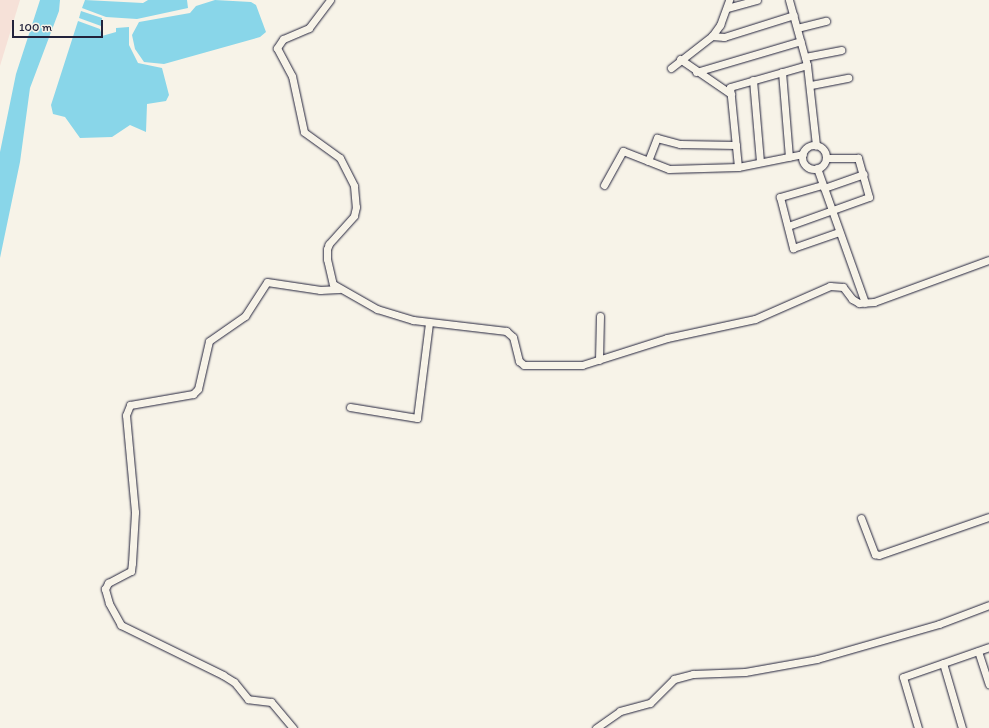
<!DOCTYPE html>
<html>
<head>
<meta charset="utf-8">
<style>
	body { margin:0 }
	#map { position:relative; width:989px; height:728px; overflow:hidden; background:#f7f3e8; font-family:Itim,sans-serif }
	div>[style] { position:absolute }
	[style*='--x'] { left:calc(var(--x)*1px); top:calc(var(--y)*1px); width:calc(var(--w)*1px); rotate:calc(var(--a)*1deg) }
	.built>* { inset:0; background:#f6e1d8 }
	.water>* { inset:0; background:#89d6e9 }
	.roads { filter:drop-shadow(0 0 1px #22223b) drop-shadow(0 0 1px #22223b) }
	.street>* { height:7px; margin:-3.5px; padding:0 3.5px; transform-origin:3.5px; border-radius:3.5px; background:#f7f3e8 }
	.street>.ring { margin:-3.5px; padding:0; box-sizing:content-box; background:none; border:7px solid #f7f3e8; border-radius:50% }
	span { translate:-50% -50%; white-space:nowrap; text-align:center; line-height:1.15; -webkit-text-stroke:3px #f7f3e8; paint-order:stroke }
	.scale { position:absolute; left:12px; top:20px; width:91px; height:18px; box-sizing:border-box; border:2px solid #22223b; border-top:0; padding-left:5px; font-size:12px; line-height:14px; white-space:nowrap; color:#22223b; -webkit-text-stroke:3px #f7f3e8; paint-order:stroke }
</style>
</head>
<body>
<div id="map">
	<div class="built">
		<div style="clip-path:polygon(0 0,20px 0,0 66px)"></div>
	</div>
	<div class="water">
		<div style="clip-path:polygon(40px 0,60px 0,59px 11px,30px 88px,20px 162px,0 258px,0 152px,16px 74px)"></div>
		<div style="clip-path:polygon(85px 0,143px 3px,148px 0,187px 0,188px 8px,137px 19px,106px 17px,82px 8px)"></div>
		<div style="clip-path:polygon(215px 0,251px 2px,256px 5px,266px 32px,260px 37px,164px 64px,144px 62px,135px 49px,132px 35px,139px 22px,190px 13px,196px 6px)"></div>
		<div style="clip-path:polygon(81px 11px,102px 18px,101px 26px,79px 18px)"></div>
		<div style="clip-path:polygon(78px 21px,100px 29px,102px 36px,116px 32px,116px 28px,129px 27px,129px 45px,138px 63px,162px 68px,169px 95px,166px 101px,147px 104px,146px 132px,130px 125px,112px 137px,80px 138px,65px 117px,53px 114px,51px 105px)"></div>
	</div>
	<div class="roads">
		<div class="street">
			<div style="--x:330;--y:0;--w:35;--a:127"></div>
			<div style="--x:309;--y:28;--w:28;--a:157"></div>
			<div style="--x:283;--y:39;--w:11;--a:124"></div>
			<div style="--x:277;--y:48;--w:32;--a:62"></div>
			<div style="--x:292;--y:76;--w:57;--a:77.9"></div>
			<div style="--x:304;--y:132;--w:44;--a:35.8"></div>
			<div style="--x:340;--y:158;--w:31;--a:63"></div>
			<div style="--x:354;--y:186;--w:21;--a:85"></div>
			<div style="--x:356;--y:207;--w:9;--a:103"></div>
			<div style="--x:354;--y:216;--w:38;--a:132"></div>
			<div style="--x:329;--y:244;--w:5;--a:112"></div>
			<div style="--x:327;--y:249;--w:10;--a:90"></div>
			<div style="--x:327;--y:259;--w:26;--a:77"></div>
			<div style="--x:333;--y:284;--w:51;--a:29.6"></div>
			<div style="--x:377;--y:309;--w:38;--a:17"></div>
			<div style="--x:413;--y:320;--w:94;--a:6.7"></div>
			<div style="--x:506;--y:331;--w:9;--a:41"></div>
			<div style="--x:513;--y:337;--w:25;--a:76"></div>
			<div style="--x:519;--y:361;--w:6;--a:39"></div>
			<div style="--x:524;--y:365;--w:58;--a:0"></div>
			<div style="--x:582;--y:365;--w:89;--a:-17.6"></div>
			<div style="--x:667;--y:338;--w:90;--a:-12.2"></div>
			<div style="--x:755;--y:319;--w:82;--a:-23.7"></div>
			<div style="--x:830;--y:286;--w:13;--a:4"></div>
			<div style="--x:843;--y:287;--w:15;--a:53"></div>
			<div style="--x:852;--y:299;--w:8;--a:30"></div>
			<div style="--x:859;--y:303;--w:15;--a:-4"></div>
			<div style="--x:874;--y:302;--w:122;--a:-20.1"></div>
			<div style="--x:789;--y:0;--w:67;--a:74.5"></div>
			<div style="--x:807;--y:65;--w:81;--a:83.6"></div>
			<div style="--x:727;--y:8;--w:31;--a:-15"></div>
			<div style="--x:797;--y:28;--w:30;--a:-14"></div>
			<div style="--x:712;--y:36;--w:12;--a:5"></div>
			<div style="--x:724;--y:37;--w:73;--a:-17.4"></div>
			<div style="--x:805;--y:57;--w:37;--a:-11"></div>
			<div style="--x:680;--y:59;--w:62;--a:34.5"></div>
			<div style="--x:671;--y:68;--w:52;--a:-38"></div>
			<div style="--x:712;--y:36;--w:14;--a:-54"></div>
			<div style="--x:720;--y:25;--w:27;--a:-70"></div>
			<div style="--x:696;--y:72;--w:109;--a:-16.4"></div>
			<div style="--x:782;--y:72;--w:85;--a:85.3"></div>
			<div style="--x:753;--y:80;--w:82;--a:85.1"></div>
			<div style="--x:811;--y:85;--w:38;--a:-11"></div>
			<div class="ring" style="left:802px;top:145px;width:17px;height:17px"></div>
			<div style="--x:648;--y:161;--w:25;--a:-69"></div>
			<div style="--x:657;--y:138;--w:24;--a:15"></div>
			<div style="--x:680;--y:144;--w:56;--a:1"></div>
			<div style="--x:738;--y:167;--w:80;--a:-95.7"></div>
			<div style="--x:730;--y:87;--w:80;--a:-15.9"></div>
			<div style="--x:817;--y:168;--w:143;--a:70.4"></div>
			<div style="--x:604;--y:185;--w:39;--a:-61"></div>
			<div style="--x:623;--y:151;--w:49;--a:21.4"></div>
			<div style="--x:669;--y:169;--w:69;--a:-1.7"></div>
			<div style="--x:738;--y:167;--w:66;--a:-11.3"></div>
			<div style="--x:822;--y:185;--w:44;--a:164.1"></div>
			<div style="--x:780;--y:197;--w:53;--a:75.7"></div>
			<div style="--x:793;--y:248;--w:49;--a:-19.2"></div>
			<div style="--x:824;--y:188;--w:42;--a:-19.3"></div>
			<div style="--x:788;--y:226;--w:86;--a:-19.7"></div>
			<div style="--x:869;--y:197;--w:41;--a:-105.8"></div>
			<div style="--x:858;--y:158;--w:32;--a:180"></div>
			<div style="--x:599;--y:360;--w:44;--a:-88.7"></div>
			<div style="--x:350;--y:407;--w:68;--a:9.3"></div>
			<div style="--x:417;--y:418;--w:96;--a:-82.8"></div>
			<div style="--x:861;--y:518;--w:39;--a:69"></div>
			<div style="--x:875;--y:554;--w:4;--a:14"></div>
			<div style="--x:879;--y:555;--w:116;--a:-19.1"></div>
			<div style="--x:978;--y:651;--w:35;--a:72"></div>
			<div style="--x:943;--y:663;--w:68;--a:73.7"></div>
			<div style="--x:293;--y:728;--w:34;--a:-130"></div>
			<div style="--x:271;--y:702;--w:23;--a:-173"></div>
			<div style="--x:248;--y:699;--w:22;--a:-129"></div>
			<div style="--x:234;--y:682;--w:13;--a:-148"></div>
			<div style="--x:223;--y:675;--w:114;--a:-153.9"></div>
			<div style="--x:121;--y:625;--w:25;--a:-119"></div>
			<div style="--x:109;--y:603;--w:15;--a:-106"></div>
			<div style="--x:105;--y:589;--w:7;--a:-63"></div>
			<div style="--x:108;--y:583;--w:26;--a:-28"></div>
			<div style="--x:131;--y:571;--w:8;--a:-83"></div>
			<div style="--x:132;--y:563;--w:51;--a:-86.6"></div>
			<div style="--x:135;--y:512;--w:97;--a:-95.3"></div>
			<div style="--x:126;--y:415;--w:11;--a:-68"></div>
			<div style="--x:130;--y:405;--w:64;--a:-9.9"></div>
			<div style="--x:193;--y:394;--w:7;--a:-45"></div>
			<div style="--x:198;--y:389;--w:49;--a:-77.1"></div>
			<div style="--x:209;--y:341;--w:44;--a:-34.8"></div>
			<div style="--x:245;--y:316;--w:40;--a:-57.1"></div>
			<div style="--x:267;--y:282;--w:54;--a:8.6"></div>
			<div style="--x:320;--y:290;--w:19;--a:-3"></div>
			<div style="--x:596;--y:728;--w:29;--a:-35"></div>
			<div style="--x:620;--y:711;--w:31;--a:-15"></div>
			<div style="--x:650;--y:703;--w:34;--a:-45"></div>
			<div style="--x:674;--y:679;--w:20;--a:-15"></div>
			<div style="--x:693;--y:674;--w:52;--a:-2.2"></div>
			<div style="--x:745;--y:672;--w:73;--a:-10.2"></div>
			<div style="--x:817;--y:659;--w:127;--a:-16"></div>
			<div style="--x:939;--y:624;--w:53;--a:-20.8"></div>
			<div style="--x:918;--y:728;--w:53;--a:-106.4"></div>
			<div style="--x:903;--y:677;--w:91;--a:-19.2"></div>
		</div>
	</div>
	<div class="scale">100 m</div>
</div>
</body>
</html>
